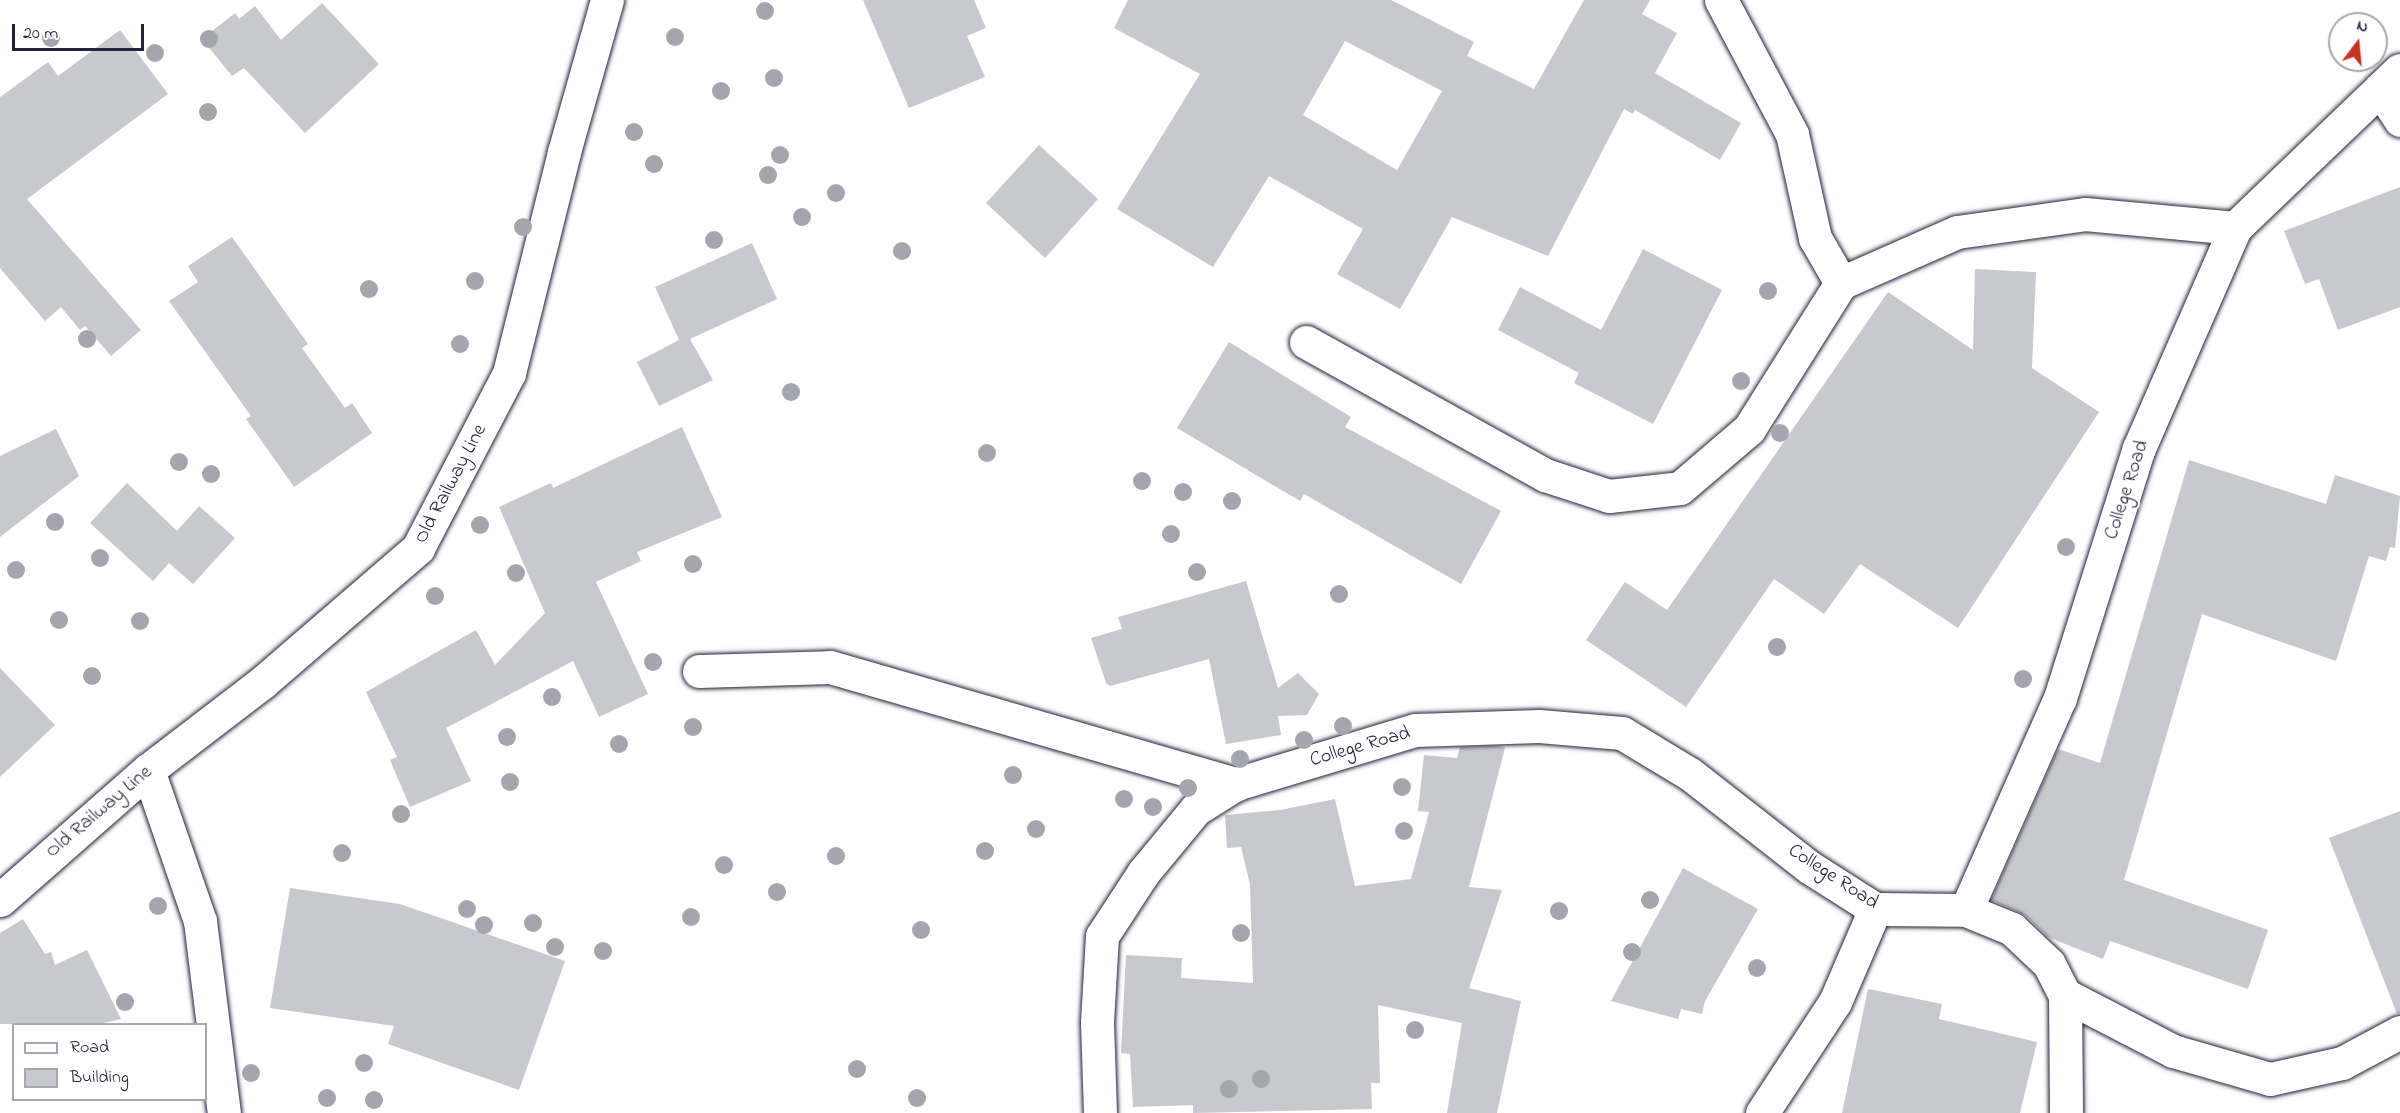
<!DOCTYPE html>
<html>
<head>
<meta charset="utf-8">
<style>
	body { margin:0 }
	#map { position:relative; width:2400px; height:1113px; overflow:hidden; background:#fff; font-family:"Indie Flower",sans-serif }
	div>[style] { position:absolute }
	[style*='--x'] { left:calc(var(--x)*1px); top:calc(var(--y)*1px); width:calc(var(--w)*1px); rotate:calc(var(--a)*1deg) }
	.building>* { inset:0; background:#c8c8cf }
	.roads { filter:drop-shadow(0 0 2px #22223b) drop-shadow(0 0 2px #22223b) }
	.minor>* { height:33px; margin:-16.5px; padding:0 16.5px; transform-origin:16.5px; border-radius:16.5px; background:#fff }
	.trees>* { width:18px; height:18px; margin:-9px; border-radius:50%; background:#a5a5af }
	span { translate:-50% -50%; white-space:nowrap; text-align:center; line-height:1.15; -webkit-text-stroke:4.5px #fff; paint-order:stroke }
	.street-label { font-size:20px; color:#22223b }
	.legend { position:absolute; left:12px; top:1023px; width:195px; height:78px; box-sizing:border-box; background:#fff; border:2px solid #a7a7b1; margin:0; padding:8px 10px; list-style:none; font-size:18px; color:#22223b }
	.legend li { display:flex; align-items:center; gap:12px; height:30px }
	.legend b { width:30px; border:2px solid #a7a7b1 }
	.north { position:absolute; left:2328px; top:12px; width:60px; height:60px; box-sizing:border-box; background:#fff; border:2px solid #a7a7b1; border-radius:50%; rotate:16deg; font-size:16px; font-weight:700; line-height:24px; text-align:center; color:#22223b }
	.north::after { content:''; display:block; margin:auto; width:21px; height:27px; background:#c8321e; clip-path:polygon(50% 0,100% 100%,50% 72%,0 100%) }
	.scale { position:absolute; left:12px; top:24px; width:132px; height:27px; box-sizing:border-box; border:3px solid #22223b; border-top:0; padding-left:8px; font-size:18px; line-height:21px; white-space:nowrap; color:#22223b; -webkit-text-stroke:4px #fff; paint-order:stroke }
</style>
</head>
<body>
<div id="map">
	<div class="building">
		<div style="clip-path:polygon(863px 0,974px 0,986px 28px,967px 36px,985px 77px,909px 108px)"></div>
		<div style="clip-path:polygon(evenodd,1128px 0,1391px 0,1474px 42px,1467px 56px,1534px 89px,1584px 0,1650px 0,1642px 14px,1677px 33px,1655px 73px,1741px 123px,1720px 160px,1635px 110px,1633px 114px,1624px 109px,1548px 256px,1452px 217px,1400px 309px,1337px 274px,1363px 229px,1269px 176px,1213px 267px,1117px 209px,1200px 74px,1114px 28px,1128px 0,1345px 41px,1442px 91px,1397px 170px,1303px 115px,1345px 41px)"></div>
		<div style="clip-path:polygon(322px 3px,379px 64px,305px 133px,244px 68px,232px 76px,202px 39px,235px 13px,239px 19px,255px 6px,281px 40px)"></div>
		<div style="clip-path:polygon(120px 30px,168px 94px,27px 199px,141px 330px,111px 356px,85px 326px,80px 330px,61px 307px,45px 321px,0 268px,0 97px,48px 62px,58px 76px)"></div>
		<div style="clip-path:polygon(1039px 145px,1098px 199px,1045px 258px,986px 203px)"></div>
		<div style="clip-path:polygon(2400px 187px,2400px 307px,2338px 330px,2319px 279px,2305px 284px,2284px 231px)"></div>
		<div style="clip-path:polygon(232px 237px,308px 344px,302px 348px,345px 408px,352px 403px,372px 433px,294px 487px,246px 419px,251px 416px,169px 301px,198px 282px,188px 266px)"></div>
		<div style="clip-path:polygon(752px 243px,777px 299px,690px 339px,713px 380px,659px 406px,637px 362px,679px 340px,655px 287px)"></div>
		<div style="clip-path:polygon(1643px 249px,1722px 290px,1653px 424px,1574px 383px,1579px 373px,1498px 330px,1520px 287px,1601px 330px)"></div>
		<div style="clip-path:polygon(1975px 269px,2036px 272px,2032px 368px,2099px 412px,1958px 628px,1860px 564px,1824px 614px,1774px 579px,1686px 707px,1586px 640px,1625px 582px,1667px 610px,1888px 292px,1973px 350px)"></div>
		<div style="clip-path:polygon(1229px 342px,1351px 417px,1345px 427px,1501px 511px,1461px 584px,1304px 494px,1300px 501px,1177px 428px)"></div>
		<div style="clip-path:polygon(682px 427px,722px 517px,637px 552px,641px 561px,596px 582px,648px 694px,599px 717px,573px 661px,446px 728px,471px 781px,410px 807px,390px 760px,397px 757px,366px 692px,476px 630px,495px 665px,545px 613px,499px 507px,551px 483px,553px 488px)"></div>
		<div style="clip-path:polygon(56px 429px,79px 476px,0 537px,0 456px)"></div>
		<div style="clip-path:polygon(2189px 460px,2326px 504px,2335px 475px,2400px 496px,2395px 548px,2390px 547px,2386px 561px,2369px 556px,2336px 661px,2202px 614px,2124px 880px,2268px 930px,2248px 989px,2110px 941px,2103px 959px,2048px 937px,2025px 915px,1991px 900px,2058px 749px,2100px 763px)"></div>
		<div style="clip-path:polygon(127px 483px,177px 531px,199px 506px,235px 538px,193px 584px,169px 563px,153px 581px,90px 523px)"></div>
		<div style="clip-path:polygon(1246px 581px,1278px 688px,1298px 673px,1319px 694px,1307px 715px,1278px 716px,1281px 735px,1226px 744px,1209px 659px,1110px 686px,1106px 683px,1091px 638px,1122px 629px,1118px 617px)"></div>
		<div style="clip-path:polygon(0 668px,55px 725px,0 777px)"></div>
		<div style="clip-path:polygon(1498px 746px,1505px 748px,1469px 887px,1502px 890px,1469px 988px,1521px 1001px,1497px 1113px,1447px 1113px,1462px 1023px,1378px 1005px,1380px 1083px,1371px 1083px,1372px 1109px,1193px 1113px,1193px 1105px,1133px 1107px,1130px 1054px,1121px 1053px,1126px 955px,1182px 958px,1181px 978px,1253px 983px,1250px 884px,1241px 847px,1227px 848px,1225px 815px,1280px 810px,1335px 799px,1355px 886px,1411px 879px,1429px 812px,1418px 811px,1424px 755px,1457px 758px,1460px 747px)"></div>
		<div style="clip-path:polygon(2400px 811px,2400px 1013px,2397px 1014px,2329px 838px)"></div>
		<div style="clip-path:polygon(1683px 868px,1758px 909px,1705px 1001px,1702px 1014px,1681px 1009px,1678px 1019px,1611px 1001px)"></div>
		<div style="clip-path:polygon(290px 888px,400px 904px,565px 961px,519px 1090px,388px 1044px,394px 1026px,270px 1008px)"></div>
		<div style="clip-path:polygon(23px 919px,45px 954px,51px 952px,55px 965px,87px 950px,121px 1019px,99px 1024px,0 1024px,0 933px)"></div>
		<div style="clip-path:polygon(1868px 989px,1942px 1004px,1939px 1019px,2037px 1042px,2020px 1113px,1842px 1113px)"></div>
	</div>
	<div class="roads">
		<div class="minor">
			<div style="--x:1721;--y:0;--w:152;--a:62.1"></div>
			<div style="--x:1792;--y:134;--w:107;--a:77.5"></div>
			<div style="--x:1815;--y:238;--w:52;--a:60"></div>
			<div style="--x:2380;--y:89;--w:37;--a:57"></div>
			<div style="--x:1306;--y:342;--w:274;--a:29.1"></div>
			<div style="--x:1545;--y:475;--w:67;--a:18.2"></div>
			<div style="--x:1609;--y:496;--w:71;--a:-6.4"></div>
			<div style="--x:1680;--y:488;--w:91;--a:-40.5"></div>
			<div style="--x:1749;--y:429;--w:173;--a:-57.8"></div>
			<div style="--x:1841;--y:283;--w:127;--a:-23.7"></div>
			<div style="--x:1957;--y:232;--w:129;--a:-8"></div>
			<div style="--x:2085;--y:214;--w:151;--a:5.3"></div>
			<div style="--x:699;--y:671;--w:131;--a:-1.7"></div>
			<div style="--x:830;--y:667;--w:423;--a:16.1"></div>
			<div style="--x:148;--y:770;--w:160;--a:71"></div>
			<div style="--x:200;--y:921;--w:193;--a:82.9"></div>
			<div style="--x:0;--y:900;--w:197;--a:-41.3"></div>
			<div style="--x:148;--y:770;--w:145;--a:-37.4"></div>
			<div style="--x:263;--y:682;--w:205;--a:-40.8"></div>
			<div style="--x:418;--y:548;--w:197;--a:-62.5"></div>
			<div style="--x:509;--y:373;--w:228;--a:-76"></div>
			<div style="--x:564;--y:152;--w:158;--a:-74.2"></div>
			<div style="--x:1966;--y:910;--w:50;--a:22.4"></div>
			<div style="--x:2012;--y:929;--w:51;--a:43.4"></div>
			<div style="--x:2049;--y:964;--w:35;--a:63"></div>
			<div style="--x:2065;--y:995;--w:118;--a:89.5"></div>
			<div style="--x:2065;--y:995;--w:122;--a:27.4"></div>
			<div style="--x:2173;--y:1051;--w:101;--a:16.1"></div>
			<div style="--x:2270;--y:1079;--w:74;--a:-12.5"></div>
			<div style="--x:2342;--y:1063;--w:66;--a:-28.1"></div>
			<div style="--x:1100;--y:1113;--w:91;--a:-91.9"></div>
			<div style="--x:1097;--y:1022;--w:86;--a:-86.7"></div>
			<div style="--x:1102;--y:936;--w:75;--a:-56.9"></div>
			<div style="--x:1143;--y:873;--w:83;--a:-50.4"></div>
			<div style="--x:1196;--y:809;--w:47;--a:-32"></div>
			<div style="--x:1236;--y:784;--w:187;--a:-16.8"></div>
			<div style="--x:1415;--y:730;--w:124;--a:-1.8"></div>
			<div style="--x:1539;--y:726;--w:83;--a:4.8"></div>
			<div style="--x:1622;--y:733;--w:79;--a:31.1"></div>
			<div style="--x:1690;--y:774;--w:151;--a:38"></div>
			<div style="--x:1809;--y:867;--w:78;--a:32.5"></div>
			<div style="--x:1875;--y:909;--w:91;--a:0.6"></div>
			<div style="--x:1966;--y:910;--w:232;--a:-66.1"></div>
			<div style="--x:2060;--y:698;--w:262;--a:-72.5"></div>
			<div style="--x:2139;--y:448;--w:240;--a:-66.4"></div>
			<div style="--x:2235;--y:228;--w:228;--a:-43.8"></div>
			<div style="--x:1762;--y:1113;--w:133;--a:-56.7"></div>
			<div style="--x:1835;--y:1002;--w:101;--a:-66.7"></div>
		</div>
	</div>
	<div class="trees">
		<div style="left:765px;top:11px"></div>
		<div style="left:675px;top:37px"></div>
		<div style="left:51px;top:38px"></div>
		<div style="left:209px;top:39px"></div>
		<div style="left:155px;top:53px"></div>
		<div style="left:774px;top:78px"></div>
		<div style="left:721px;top:91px"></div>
		<div style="left:208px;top:112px"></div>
		<div style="left:634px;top:132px"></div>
		<div style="left:780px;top:155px"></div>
		<div style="left:654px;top:164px"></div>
		<div style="left:768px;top:175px"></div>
		<div style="left:836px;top:193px"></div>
		<div style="left:802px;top:217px"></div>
		<div style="left:523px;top:227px"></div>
		<div style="left:714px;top:240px"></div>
		<div style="left:902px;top:251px"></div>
		<div style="left:475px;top:281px"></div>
		<div style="left:369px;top:289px"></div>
		<div style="left:1768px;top:291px"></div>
		<div style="left:87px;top:339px"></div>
		<div style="left:460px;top:344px"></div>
		<div style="left:1741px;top:381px"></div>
		<div style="left:791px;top:392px"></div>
		<div style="left:1780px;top:433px"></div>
		<div style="left:987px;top:453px"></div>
		<div style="left:179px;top:462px"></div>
		<div style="left:211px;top:474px"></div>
		<div style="left:1142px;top:481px"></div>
		<div style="left:1183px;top:492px"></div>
		<div style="left:1232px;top:501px"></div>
		<div style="left:55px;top:522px"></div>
		<div style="left:480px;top:525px"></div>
		<div style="left:1171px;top:534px"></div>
		<div style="left:2066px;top:547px"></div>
		<div style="left:100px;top:558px"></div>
		<div style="left:693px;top:564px"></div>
		<div style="left:16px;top:570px"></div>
		<div style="left:1197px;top:572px"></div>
		<div style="left:516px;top:573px"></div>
		<div style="left:1339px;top:594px"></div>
		<div style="left:435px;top:596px"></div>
		<div style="left:59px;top:620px"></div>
		<div style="left:140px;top:621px"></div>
		<div style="left:1777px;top:647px"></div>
		<div style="left:653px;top:662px"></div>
		<div style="left:92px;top:676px"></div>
		<div style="left:2023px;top:679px"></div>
		<div style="left:552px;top:697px"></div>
		<div style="left:1343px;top:726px"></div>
		<div style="left:693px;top:727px"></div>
		<div style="left:507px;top:737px"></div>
		<div style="left:1304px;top:740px"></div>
		<div style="left:619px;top:744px"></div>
		<div style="left:1240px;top:759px"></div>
		<div style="left:1013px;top:775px"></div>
		<div style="left:510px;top:782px"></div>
		<div style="left:1402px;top:787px"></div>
		<div style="left:1188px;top:788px"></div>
		<div style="left:1124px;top:799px"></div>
		<div style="left:1153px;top:807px"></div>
		<div style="left:401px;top:814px"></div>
		<div style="left:1036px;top:829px"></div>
		<div style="left:1404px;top:831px"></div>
		<div style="left:985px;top:851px"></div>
		<div style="left:342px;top:853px"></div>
		<div style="left:836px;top:856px"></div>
		<div style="left:724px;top:865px"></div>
		<div style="left:777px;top:892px"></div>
		<div style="left:1650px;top:900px"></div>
		<div style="left:158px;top:906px"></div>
		<div style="left:467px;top:909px"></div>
		<div style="left:1559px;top:911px"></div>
		<div style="left:691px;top:917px"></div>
		<div style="left:533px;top:923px"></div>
		<div style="left:484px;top:925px"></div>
		<div style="left:921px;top:930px"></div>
		<div style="left:1241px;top:933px"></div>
		<div style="left:555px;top:947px"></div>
		<div style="left:603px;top:951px"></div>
		<div style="left:1632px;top:952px"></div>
		<div style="left:1757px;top:968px"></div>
		<div style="left:125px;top:1002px"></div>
		<div style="left:1415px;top:1030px"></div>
		<div style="left:364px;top:1063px"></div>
		<div style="left:857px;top:1069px"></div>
		<div style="left:251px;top:1073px"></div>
		<div style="left:1261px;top:1079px"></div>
		<div style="left:1229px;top:1089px"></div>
		<div style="left:327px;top:1098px"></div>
		<div style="left:917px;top:1098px"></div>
		<div style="left:374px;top:1100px"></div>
	</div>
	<div class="street-label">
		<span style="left:451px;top:484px;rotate:-62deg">Old Railway Line</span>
		<span style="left:2127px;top:490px;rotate:-72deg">College Road</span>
		<span style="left:1360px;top:747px;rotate:-16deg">College Road</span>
		<span style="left:99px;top:812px;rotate:-40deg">Old Railway Line</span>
		<span style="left:1833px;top:877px;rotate:33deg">College Road</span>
	</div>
	<ul class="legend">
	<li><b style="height:8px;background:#fff"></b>Road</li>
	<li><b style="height:16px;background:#c8c8cf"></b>Building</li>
	</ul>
	<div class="north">N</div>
	<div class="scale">20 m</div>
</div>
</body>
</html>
